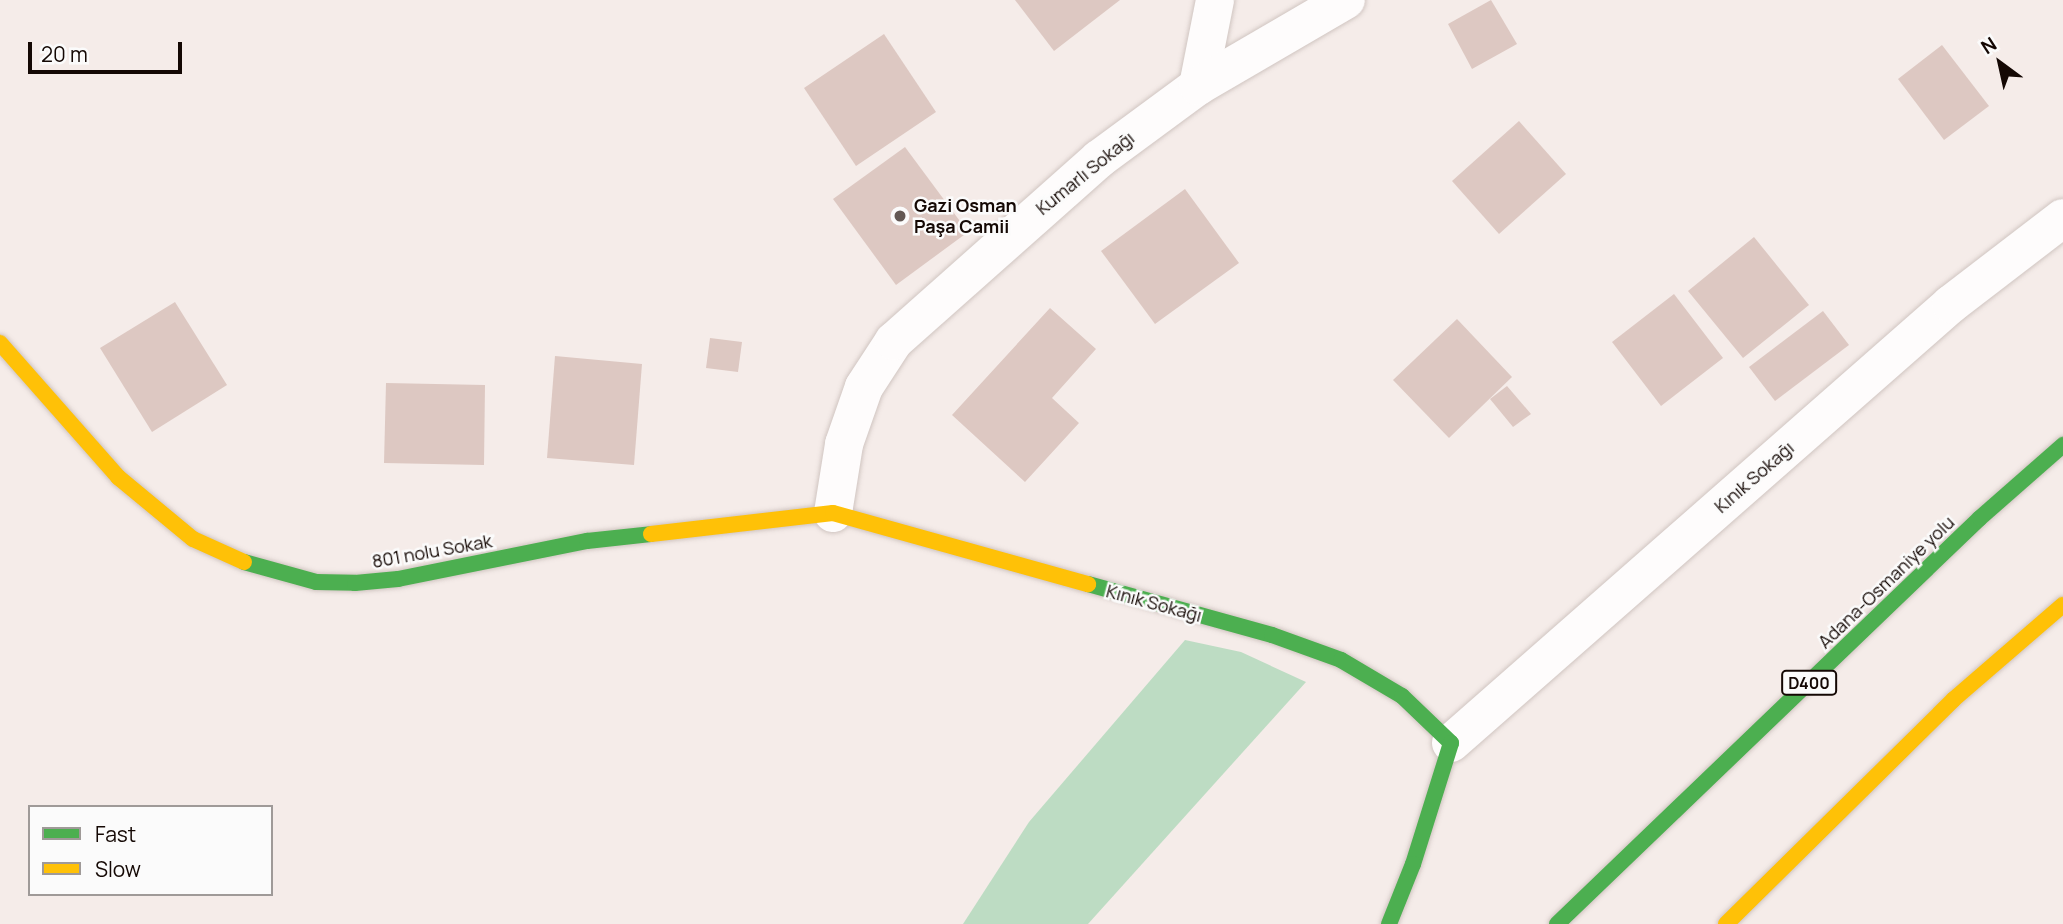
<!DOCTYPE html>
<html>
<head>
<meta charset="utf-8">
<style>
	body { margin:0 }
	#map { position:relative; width:2063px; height:924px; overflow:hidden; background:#f5ece9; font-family:Manrope,sans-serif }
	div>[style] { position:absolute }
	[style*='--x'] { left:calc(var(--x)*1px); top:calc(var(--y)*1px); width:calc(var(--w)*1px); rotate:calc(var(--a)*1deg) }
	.green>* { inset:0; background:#bddcc3 }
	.building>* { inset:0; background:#ddc8c2 }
	.roads { filter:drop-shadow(0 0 2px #d0c5c1) drop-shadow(0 0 2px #d0c5c1) }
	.street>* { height:38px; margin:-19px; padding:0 19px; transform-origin:19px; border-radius:19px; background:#fefcfc }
	.fast>* { height:16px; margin:-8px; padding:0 8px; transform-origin:8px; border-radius:8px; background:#4caf50 }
	.slow>* { height:16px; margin:-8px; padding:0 8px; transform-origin:8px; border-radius:8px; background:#ffc107 }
	.dots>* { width:19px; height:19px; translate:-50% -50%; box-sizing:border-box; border:4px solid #fbfbfb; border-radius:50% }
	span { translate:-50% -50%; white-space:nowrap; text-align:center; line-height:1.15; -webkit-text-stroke:5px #fbfbfb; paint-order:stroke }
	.shield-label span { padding:2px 5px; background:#fbfbfb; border:2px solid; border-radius:5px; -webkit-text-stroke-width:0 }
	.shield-label { font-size:16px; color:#140804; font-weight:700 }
	.street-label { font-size:18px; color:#140804 }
	.poi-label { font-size:18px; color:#140804; font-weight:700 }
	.left { translate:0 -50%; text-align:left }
	.legend { position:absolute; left:28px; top:805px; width:245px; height:91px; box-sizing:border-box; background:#fbfbfb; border:2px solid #9f9a98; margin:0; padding:9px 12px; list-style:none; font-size:21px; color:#140804 }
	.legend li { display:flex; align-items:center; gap:14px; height:35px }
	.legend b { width:35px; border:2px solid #9f9a98 }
	.north { position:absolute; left:1965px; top:28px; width:70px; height:70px; -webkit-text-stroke:5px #fbfbfb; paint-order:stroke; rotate:327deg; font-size:19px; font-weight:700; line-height:28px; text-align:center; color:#140804 }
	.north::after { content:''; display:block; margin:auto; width:24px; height:32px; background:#140804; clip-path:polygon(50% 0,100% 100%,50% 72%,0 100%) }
	.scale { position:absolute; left:28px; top:42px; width:154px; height:32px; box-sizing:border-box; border:4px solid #140804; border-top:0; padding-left:9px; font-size:21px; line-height:24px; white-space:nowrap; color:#140804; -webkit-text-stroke:5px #fbfbfb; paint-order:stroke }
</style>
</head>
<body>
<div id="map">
	<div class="green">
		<div style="clip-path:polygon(1185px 640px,1241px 652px,1306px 682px,1088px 924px,963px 924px,1029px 822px)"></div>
	</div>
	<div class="building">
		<div style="clip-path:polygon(1015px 0,1120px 0,1054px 51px)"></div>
		<div style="clip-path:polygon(1491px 0,1517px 44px,1472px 69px,1448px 24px)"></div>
		<div style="clip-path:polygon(884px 34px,936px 112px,856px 166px,804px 88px)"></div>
		<div style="clip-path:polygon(1942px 45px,1989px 106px,1944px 140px,1898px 79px)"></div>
		<div style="clip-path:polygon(1519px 121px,1566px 174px,1499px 234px,1452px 181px)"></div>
		<div style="clip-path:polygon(905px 147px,968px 232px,896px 285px,833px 199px)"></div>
		<div style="clip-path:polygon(1185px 189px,1239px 263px,1155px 324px,1101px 251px)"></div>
		<div style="clip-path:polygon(1754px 237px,1809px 305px,1743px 358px,1688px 291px)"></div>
		<div style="clip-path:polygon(1674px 294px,1723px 358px,1661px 406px,1612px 342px)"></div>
		<div style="clip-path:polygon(175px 302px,227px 385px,152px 432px,100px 348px)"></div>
		<div style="clip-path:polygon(1050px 308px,1096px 349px,1052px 398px,1079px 423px,1025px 482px,952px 415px)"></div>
		<div style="clip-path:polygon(1823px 311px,1849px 345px,1775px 401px,1749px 367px)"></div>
		<div style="clip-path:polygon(1457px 319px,1512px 377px,1449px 438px,1393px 380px)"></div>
		<div style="clip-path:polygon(710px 338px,742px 342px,738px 372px,706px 368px)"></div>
		<div style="clip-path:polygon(555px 356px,642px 364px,634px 465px,547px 458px)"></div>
		<div style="clip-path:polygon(386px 383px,485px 385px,484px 465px,384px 463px)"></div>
		<div style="clip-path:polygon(1507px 386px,1531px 414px,1513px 427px,1490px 399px)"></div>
	</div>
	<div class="roads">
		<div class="street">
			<div style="--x:1198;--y:86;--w:88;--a:-78.8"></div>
			<div style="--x:833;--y:513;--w:70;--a:-80.9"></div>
			<div style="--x:844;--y:444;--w:60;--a:-70.7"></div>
			<div style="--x:864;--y:387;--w:55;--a:-56.9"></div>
			<div style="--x:894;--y:341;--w:274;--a:-41.6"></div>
			<div style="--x:1099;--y:159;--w:123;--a:-36.4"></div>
			<div style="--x:1198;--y:86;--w:171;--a:-30.2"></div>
			<div style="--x:1451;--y:743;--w:665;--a:-41.28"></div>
			<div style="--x:1951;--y:304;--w:141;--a:-37.5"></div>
		</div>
		<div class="fast">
			<div style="--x:244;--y:562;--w:75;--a:15.5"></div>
			<div style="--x:316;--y:582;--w:39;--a:1"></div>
			<div style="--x:355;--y:583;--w:43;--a:-5.3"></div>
			<div style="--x:398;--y:579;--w:193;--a:-11.4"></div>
			<div style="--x:587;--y:541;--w:64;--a:-6.2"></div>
			<div style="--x:1088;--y:584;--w:191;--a:15.5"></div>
			<div style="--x:1272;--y:635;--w:73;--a:19.9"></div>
			<div style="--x:1341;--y:660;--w:71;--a:30.5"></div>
			<div style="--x:1402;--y:696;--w:68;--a:43.8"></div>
			<div style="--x:1451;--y:743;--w:127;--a:107.4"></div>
			<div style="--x:1413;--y:864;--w:65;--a:111.8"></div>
			<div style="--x:1557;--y:924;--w:586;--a:-43.83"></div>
			<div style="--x:1980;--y:518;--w:111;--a:-41.3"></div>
		</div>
		<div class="slow">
			<div style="--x:0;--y:343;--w:179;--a:48.6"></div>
			<div style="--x:118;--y:477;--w:97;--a:39.6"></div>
			<div style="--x:193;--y:539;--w:56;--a:24.3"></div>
			<div style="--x:651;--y:534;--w:183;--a:-6.6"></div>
			<div style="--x:833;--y:513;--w:265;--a:15.6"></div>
			<div style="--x:1726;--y:924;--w:320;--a:-44.6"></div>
			<div style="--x:1954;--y:699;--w:144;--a:-40.8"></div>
		</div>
	</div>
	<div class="dots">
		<div style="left:900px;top:216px;background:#635854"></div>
	</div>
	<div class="shield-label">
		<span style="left:1809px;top:683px">D400</span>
	</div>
	<div class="street-label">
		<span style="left:1085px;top:173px;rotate:-39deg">Kumarlı Sokağı</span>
		<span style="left:1754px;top:477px;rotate:-41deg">Kınık Sokağı</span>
		<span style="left:432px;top:551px;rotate:-10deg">801 nolu Sokak</span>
		<span style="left:1886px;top:582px;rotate:-44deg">Adana-Osmaniye yolu</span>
		<span style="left:1154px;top:603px;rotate:15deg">Kınık Sokağı</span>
	</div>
	<div class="poi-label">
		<span class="left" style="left:914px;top:216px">Gazi Osman<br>Paşa Camii</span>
	</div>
	<ul class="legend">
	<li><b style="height:9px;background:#4caf50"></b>Fast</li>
	<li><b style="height:9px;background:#ffc107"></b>Slow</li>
	</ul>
	<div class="north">N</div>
	<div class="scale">20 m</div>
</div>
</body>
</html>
